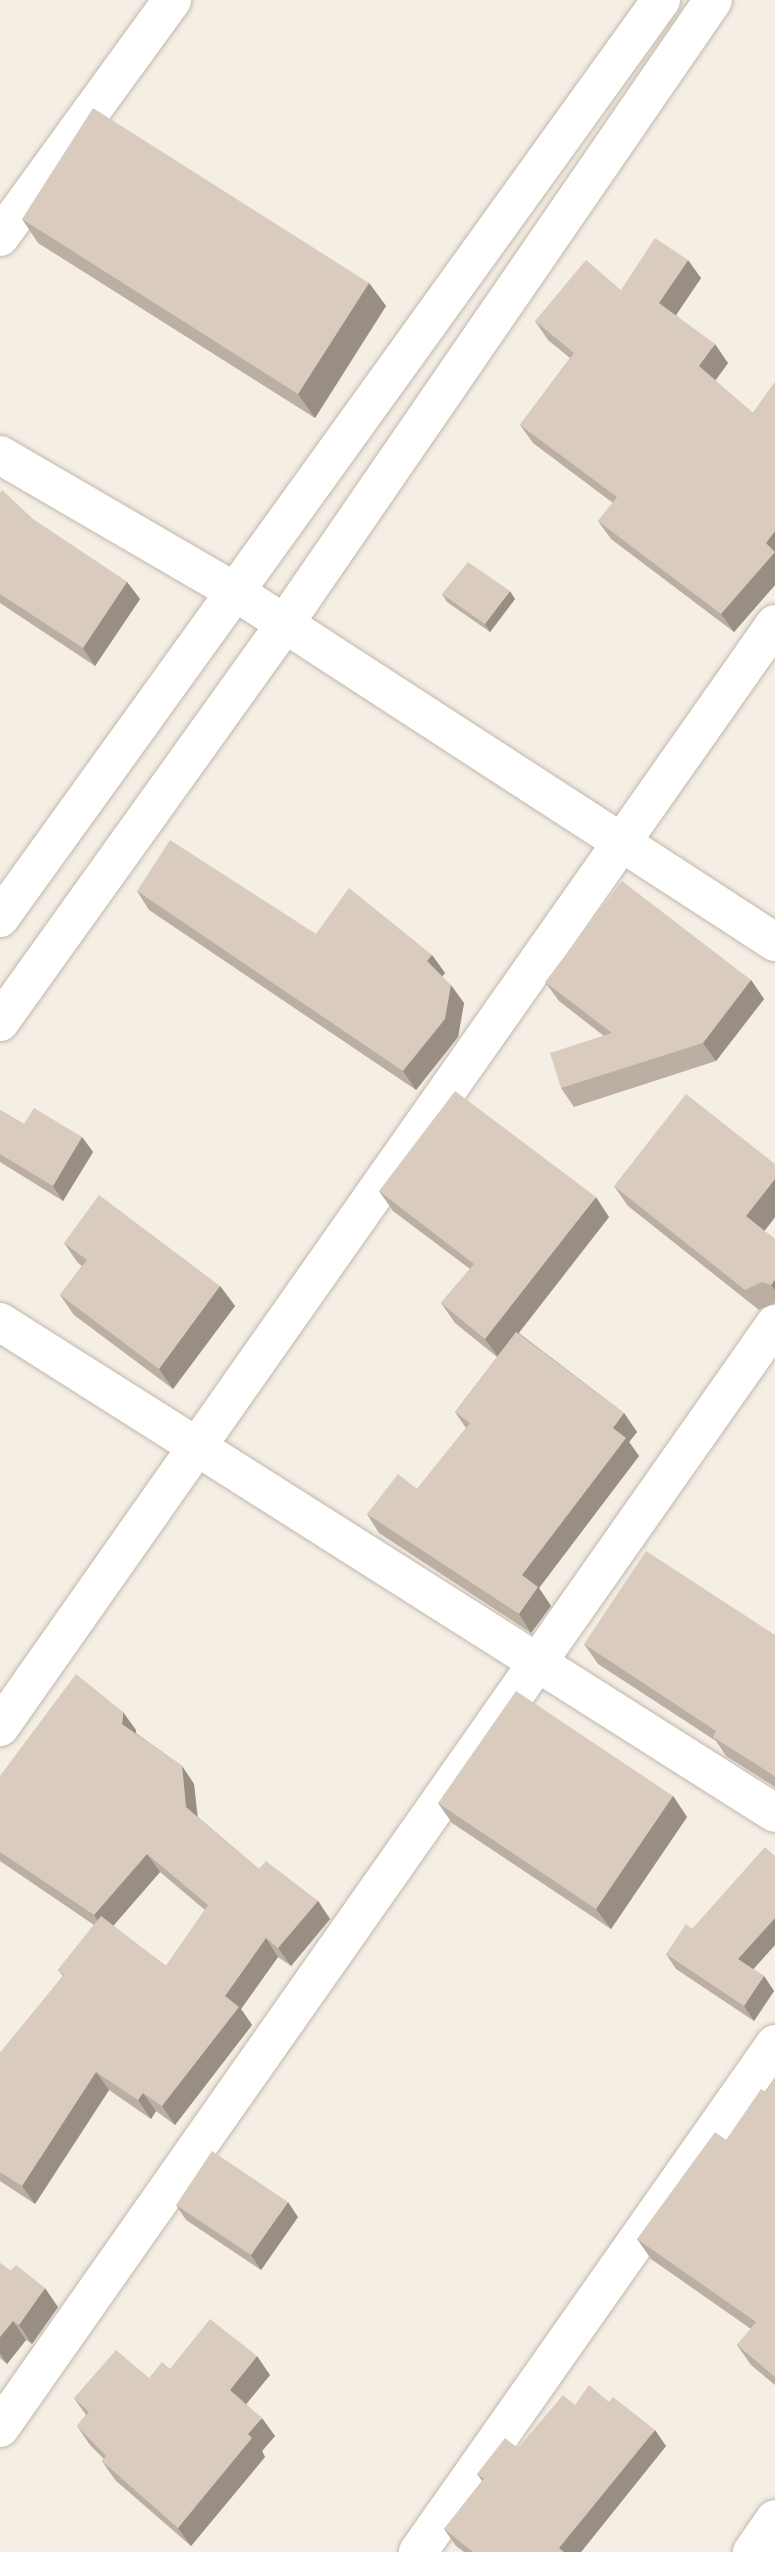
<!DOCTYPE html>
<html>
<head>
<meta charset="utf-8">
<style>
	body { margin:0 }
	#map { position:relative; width:775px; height:2552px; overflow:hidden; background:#f4eee5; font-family:Lato,sans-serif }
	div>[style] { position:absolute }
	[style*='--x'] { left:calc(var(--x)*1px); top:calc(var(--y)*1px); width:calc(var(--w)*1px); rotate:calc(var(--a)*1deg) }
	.roads { filter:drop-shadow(0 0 2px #c3b7aa) drop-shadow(0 0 2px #c3b7aa) }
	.minor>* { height:38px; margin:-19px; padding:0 19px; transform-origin:19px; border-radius:19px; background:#fff }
	.wall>* { inset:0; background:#bbafa3 }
	.shaded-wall>* { inset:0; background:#988e84 }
	.building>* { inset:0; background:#d9cbbd }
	span { translate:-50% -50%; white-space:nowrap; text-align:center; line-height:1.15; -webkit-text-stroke:7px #fff; paint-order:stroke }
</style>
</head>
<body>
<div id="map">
	<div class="roads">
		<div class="minor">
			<div style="--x:0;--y:237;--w:293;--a:-54"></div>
			<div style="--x:0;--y:455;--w:271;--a:30.2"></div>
			<div style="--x:234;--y:591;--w:645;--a:32.98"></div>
			<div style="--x:0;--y:918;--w:1131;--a:-54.24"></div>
			<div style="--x:0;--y:1022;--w:487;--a:-54.4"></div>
			<div style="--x:283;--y:626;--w:759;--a:-55.51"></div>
			<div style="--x:0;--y:1322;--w:917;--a:32.36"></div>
			<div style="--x:0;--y:1727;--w:1348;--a:-54.91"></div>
			<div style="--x:0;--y:2428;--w:1349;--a:-54.93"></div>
			<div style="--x:418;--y:2552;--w:621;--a:-54.9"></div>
			<div style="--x:752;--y:2552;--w:40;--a:-55.1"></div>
		</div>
	</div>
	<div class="wall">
		<div style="clip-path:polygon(22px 219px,369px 283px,386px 306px,315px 418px,38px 243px)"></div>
		<div style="clip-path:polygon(701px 278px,676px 315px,728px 363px,715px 381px,753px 413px,775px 382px,775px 585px,734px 632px,611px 539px,598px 521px,613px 503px,533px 443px,520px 425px,570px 358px,548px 340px,535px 321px,621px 290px)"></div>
		<div style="clip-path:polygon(0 493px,34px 520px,127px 582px,140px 599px,95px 666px,0 603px)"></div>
		<div style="clip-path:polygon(442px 594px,515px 599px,490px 632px,447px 602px)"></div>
		<div style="clip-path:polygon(137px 891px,316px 934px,432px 955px,445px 973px,442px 976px,464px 1003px,458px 1037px,416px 1090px,149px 910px)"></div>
		<div style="clip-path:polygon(751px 980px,764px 999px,716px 1061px,574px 1107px,561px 1088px,604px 1036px,559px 1001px,545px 982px)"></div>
		<div style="clip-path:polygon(0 1110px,24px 1124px,82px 1137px,93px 1152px,63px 1201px,0 1162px)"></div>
		<div style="clip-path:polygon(775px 1164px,775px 1217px,764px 1231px,775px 1239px,775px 1303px,759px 1310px,628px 1206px,614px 1186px)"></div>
		<div style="clip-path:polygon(379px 1191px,609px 1217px,519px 1333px,624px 1413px,637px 1432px,629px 1442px,639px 1456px,539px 1588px,551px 1606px,531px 1633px,379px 1533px,367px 1514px,417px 1489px,466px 1428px,455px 1412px,497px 1357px,455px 1323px,441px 1303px,470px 1269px,393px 1211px)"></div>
		<div style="clip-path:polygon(64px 1243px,220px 1286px,235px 1306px,173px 1389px,74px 1315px,60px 1295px,82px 1266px,78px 1263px)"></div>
		<div style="clip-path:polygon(775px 1635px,775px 1787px,726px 1756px,716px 1741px,598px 1664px,584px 1644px)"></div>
		<div style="clip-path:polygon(evenodd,136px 1730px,136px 1733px,182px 1766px,194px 1784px,198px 1817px,259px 1869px,318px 1901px,330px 1919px,291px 1966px,278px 1957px,241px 2009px,252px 2025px,175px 2125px,156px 2111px,151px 2119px,109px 2090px,35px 2204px,0 2181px,0 2053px,63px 1976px,58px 1970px,94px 1925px,0 1861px,0 1776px,136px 1730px,160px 1872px,205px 1910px,166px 1966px,113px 1926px,160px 1872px)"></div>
		<div style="clip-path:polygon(673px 1796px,687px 1817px,611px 1929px,452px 1823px,438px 1803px)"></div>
		<div style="clip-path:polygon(775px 1856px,775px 1945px,753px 1969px,764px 1976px,774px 1991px,754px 2021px,676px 1969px,666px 1954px,692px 1929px)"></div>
		<div style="clip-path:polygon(775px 2079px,775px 2385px,751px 2365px,737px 2345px,751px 2329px,651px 2259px,637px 2239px,726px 2140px,766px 2092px)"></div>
		<div style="clip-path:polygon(176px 2205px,298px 2217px,261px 2270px,186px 2220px)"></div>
		<div style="clip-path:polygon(0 2263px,58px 2307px,32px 2344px,26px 2340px,7px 2364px,0 2358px)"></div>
		<div style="clip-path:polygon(170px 2369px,270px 2375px,246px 2404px,275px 2436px,262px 2451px,265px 2457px,191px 2546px,115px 2480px,102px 2461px,104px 2459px,90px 2445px,77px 2426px,86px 2415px,74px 2398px,149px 2378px)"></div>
		<div style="clip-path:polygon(609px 2402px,666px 2446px,581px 2552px,464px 2552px,456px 2546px,444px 2529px,482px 2481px,477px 2474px,518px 2448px,575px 2405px)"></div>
	</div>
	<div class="shaded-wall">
		<div style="clip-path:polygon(688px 260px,701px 278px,672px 321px,659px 303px)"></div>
		<div style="clip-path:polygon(369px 283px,386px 306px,315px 418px,298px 394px)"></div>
		<div style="clip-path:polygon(715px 344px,728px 363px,712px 385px,699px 366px)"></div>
		<div style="clip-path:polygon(775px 531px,775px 585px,734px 632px,721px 614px,766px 543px)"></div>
		<div style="clip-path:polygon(127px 582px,140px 599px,95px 666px,83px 648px)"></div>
		<div style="clip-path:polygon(510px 591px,515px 599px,490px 632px,485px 624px)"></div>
		<div style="clip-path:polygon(432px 955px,445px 973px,440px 979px,427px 961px)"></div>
		<div style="clip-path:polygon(751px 980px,764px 999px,716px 1061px,703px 1043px)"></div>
		<div style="clip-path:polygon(451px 985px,464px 1003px,458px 1037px,416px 1090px,403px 1071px)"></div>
		<div style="clip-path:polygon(82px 1137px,93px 1152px,63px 1201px,53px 1186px)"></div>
		<div style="clip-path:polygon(775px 1179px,775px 1217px,760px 1237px,746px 1216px)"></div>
		<div style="clip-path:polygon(596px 1197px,609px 1217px,499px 1358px,485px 1339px)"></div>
		<div style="clip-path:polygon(775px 1280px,775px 1290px,771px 1285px)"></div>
		<div style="clip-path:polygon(220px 1286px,235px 1306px,173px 1389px,159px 1369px)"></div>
		<div style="clip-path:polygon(624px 1413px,637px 1432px,629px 1442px,639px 1456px,539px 1588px,551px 1606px,531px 1633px,519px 1614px,522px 1575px,613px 1428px)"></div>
		<div style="clip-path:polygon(123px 1712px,136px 1730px,135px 1742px,122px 1724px)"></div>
		<div style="clip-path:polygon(182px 1766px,194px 1784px,198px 1825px,186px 1807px)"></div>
		<div style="clip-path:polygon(673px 1796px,687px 1817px,611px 1929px,596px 1909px)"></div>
		<div style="clip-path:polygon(147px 1854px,160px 1872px,107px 1933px,94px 1915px)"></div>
		<div style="clip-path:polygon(318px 1901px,330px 1919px,291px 1966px,278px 1948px)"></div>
		<div style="clip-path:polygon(775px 1918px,775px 1945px,749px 1974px,738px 1959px)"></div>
		<div style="clip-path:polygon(266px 1938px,278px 1957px,241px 2009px,252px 2025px,175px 2125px,162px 2106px,225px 1996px)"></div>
		<div style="clip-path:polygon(764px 1976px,774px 1991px,754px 2021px,744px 2006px)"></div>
		<div style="clip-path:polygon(96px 2072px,109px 2090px,35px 2204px,22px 2186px)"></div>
		<div style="clip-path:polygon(143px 2093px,156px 2111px,151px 2119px,138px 2100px)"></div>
		<div style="clip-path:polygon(288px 2202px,298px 2217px,261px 2270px,251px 2255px)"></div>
		<div style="clip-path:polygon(45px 2288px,58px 2307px,32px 2344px,19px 2325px)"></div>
		<div style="clip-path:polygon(13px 2321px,26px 2340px,7px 2364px,0 2353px,0 2337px)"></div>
		<div style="clip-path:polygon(257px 2356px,270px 2375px,243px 2408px,230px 2390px)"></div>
		<div style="clip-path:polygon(262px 2418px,275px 2436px,262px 2451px,265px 2457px,191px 2546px,178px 2528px,248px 2434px)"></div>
		<div style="clip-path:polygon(655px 2430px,666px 2446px,581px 2552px,562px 2552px,559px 2548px)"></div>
	</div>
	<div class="building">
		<div style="clip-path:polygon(93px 108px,369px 283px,298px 394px,22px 219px)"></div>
		<div style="clip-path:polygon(655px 238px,688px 260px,659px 303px,715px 344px,699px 366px,753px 413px,775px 382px,775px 531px,766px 543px,775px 552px,721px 614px,598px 521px,617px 497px,520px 425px,574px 353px,535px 321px,586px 260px,621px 290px)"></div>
		<div style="clip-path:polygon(2px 490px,34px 520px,127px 582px,83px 648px,0 594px,0 493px)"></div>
		<div style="clip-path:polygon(468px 562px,510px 591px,485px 624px,442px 594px)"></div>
		<div style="clip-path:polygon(170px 840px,316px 934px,349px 888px,432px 955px,427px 961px,451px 985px,445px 1019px,403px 1071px,137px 891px)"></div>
		<div style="clip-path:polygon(622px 881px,751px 980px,703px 1043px,561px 1088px,550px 1053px,612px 1033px,545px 982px)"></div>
		<div style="clip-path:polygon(455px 1091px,596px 1197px,485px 1339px,441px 1303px,474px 1264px,379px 1191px)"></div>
		<div style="clip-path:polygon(686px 1094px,775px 1164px,775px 1179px,746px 1216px,775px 1239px,775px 1280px,771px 1285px,762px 1282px,745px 1290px,614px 1186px)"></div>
		<div style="clip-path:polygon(34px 1108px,82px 1137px,53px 1186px,0 1154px,0 1110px,24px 1124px)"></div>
		<div style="clip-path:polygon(99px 1195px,220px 1286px,159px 1369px,60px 1295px,87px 1260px,64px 1243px)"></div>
		<div style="clip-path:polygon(516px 1332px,624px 1413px,613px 1428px,626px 1438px,522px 1575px,538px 1587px,519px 1614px,367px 1514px,398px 1474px,417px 1489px,470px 1423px,455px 1412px)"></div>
		<div style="clip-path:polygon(646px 1551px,775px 1635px,775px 1778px,773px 1775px,713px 1737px,716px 1731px,584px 1644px)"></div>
		<div style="clip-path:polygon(76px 1674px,123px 1712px,122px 1724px,182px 1766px,186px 1807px,259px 1869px,266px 1861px,318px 1901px,278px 1948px,266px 1938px,225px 1996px,239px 2007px,162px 2106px,143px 2093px,138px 2100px,96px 2072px,22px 2186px,0 2172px,0 2053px,64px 1975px,58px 1970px,101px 1916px,166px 1966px,208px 1905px,147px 1854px,94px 1915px,0 1852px,0 1776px)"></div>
		<div style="clip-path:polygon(516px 1691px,673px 1796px,596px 1909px,438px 1803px)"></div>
		<div style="clip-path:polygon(765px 1847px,775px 1856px,775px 1918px,738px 1959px,764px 1976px,744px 2006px,666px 1954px,686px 1924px,692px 1929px)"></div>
		<div style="clip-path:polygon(775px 2079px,775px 2377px,737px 2345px,756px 2322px,637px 2239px,715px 2132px,726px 2140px,761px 2089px,766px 2092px)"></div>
		<div style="clip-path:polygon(212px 2151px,288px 2202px,251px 2255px,176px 2205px)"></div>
		<div style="clip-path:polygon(0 2263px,10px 2271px,16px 2265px,45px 2288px,19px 2325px,13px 2321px,0 2337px)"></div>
		<div style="clip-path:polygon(210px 2319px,257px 2356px,230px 2390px,262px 2418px,248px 2434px,252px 2438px,178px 2528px,102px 2461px,106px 2456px,77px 2426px,89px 2412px,74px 2398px,116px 2350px,149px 2378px,162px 2362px,170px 2369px)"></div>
		<div style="clip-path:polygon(589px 2385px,609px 2402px,613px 2397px,655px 2430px,559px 2548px,564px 2552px,473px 2552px,444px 2529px,484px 2479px,477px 2474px,505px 2438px,518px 2448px,563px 2395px,575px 2405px)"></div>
	</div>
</div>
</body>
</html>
